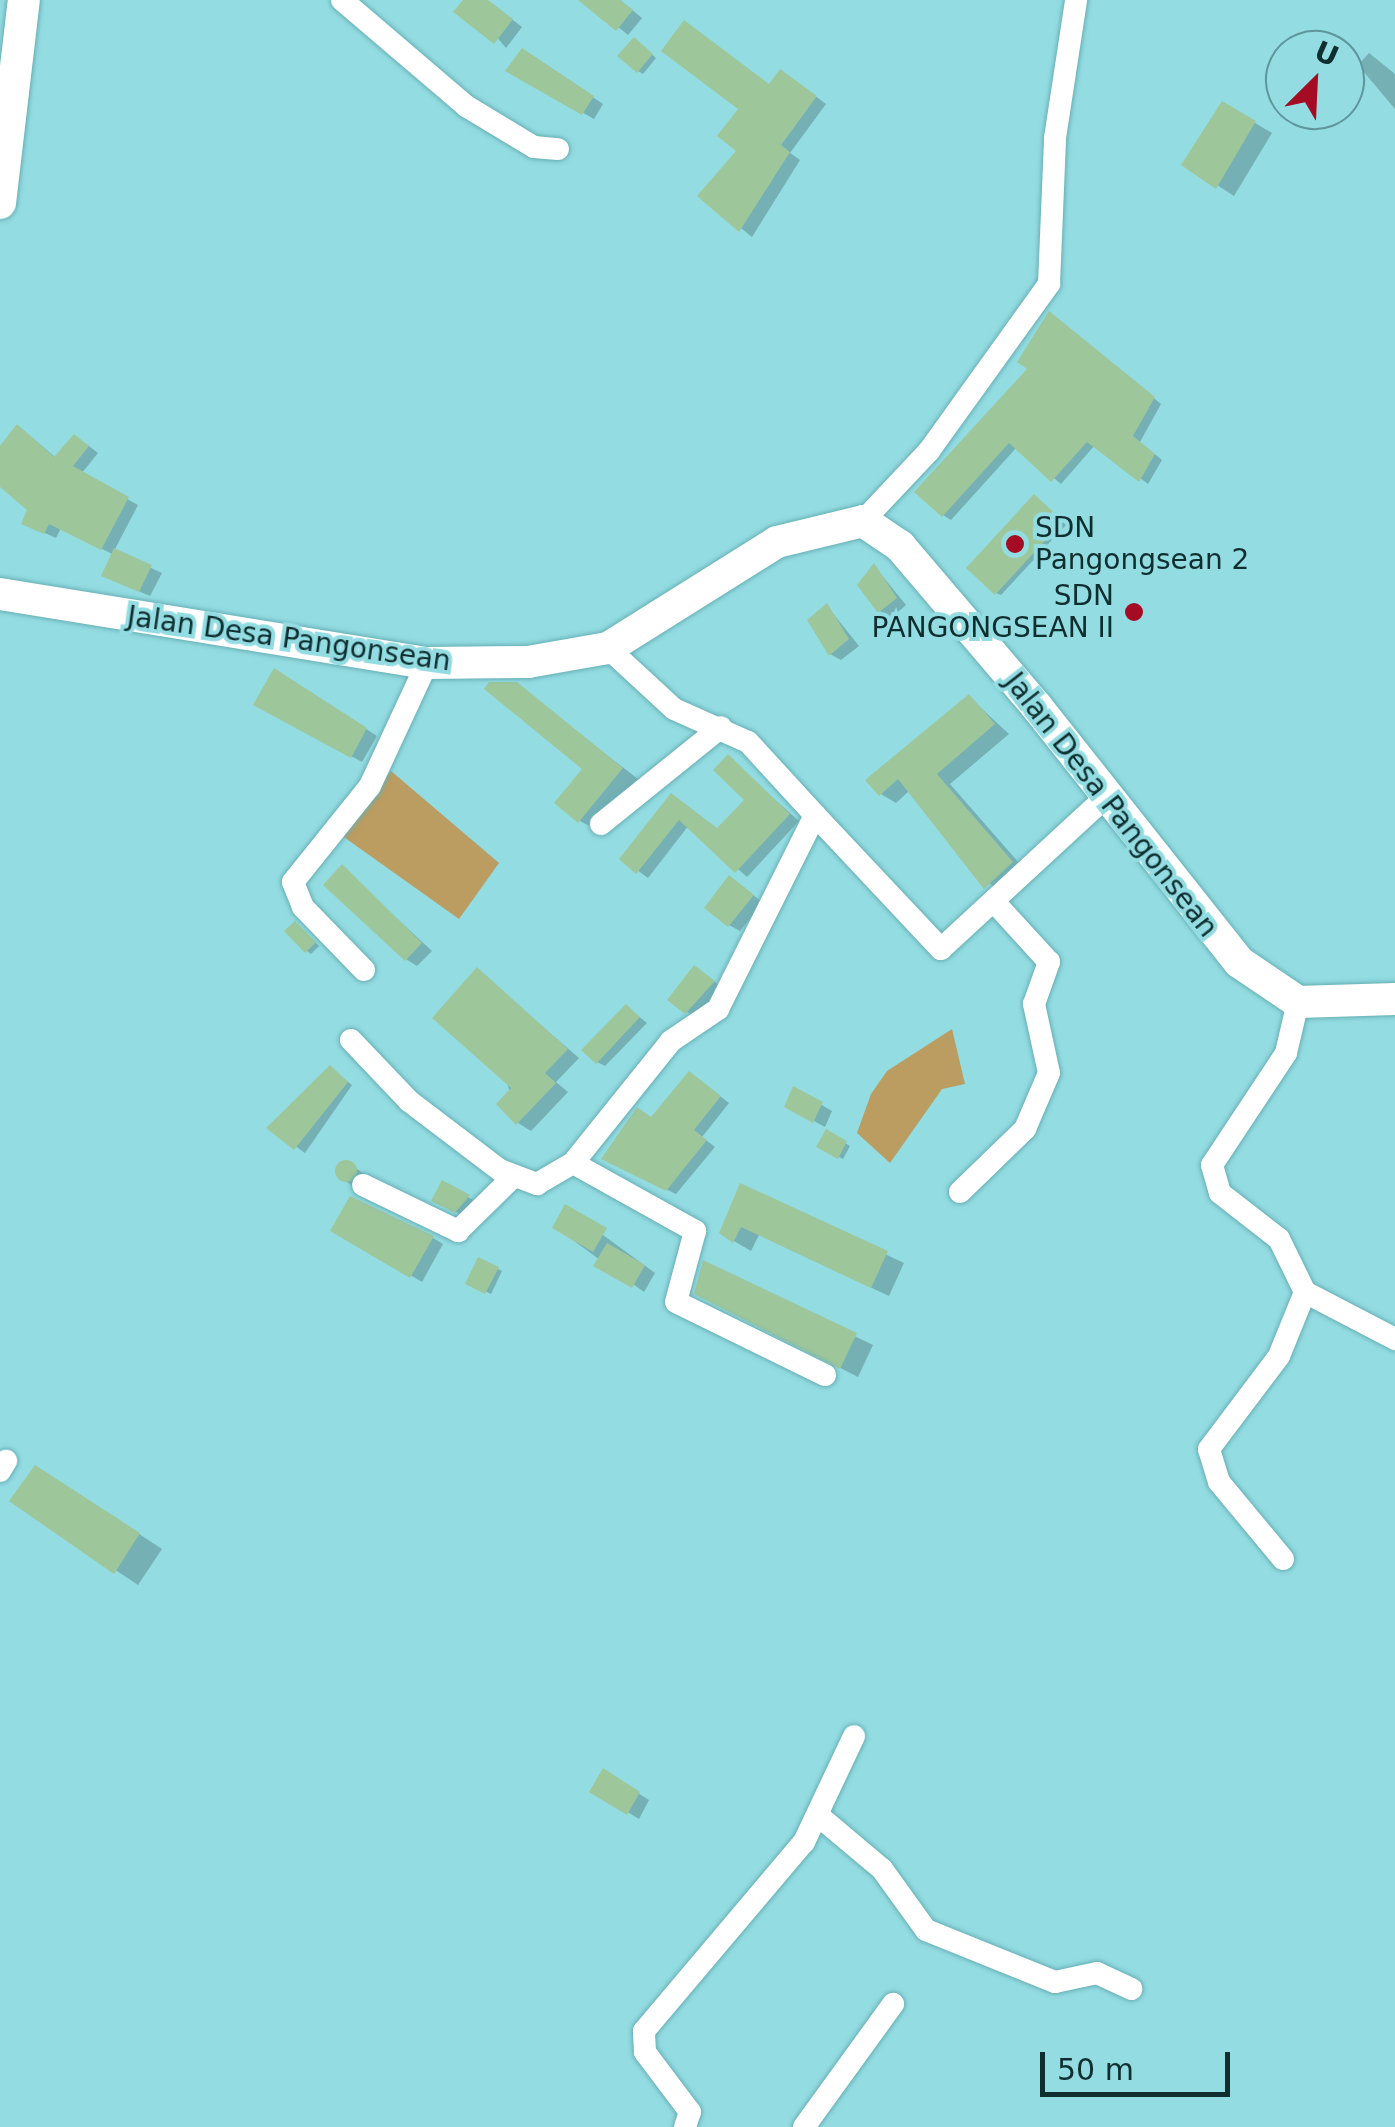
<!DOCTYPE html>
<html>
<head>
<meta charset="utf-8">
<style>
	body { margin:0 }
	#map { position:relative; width:1395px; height:2127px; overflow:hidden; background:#93dce2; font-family:"DejaVu Sans",sans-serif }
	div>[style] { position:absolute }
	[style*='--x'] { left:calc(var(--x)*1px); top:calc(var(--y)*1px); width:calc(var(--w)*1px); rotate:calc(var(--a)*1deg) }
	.green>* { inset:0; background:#bb9c61 }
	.shadow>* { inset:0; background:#0003 }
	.building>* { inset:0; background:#9ec69b }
	.round { border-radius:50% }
	.roads { filter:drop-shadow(0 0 2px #67afb5) drop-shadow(0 0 2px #67afb5) }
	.street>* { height:22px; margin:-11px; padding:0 11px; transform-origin:11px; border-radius:11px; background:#fff }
	.secondary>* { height:32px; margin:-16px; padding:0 16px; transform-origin:16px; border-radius:16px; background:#fff }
	.dots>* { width:28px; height:28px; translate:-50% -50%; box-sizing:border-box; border:5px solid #93dce2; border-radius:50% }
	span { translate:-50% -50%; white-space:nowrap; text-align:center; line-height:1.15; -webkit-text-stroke:8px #93dce2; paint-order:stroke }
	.poi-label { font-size:28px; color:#0f2e30 }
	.left { translate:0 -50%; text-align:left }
	.right { translate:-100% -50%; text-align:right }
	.street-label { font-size:28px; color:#0f2e30 }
	.north { position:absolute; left:1265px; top:30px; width:100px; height:100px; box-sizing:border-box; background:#93dce2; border:2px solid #5e969b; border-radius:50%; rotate:24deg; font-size:28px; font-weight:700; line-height:40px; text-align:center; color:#0f2e30 }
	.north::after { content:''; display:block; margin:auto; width:35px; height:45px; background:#a50b23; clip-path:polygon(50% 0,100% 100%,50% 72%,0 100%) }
	.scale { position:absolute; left:1040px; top:2052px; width:190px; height:45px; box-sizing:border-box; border:5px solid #0f2e30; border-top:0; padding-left:12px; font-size:30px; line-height:35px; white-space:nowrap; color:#0f2e30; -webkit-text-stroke:8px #93dce2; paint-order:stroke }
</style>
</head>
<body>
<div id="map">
	<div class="green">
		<div style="clip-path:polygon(391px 771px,499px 863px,459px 919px,341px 835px)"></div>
		<div style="clip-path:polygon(952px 1029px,965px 1084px,942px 1089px,890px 1163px,857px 1133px,871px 1094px,887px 1071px)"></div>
	</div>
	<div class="shadow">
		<div style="clip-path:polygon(466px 0,487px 0,522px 27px,506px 48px)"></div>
		<div style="clip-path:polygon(585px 0,620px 0,642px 18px,628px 35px)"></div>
		<div style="clip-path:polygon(639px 43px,656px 58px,643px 74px,638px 71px)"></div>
		<div style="clip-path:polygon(1369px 53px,1395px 74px,1395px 109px,1358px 65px)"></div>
		<div style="clip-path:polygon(534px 58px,603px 104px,594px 119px,509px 70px)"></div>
		<div style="clip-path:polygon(791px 78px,826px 104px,790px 153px,800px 160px,752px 237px,701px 196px,740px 151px,770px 86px)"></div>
		<div style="clip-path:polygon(1223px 104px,1272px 133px,1234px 196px,1185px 164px)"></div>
		<div style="clip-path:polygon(1057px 319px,1161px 404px,1140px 442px,1162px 460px,1148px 484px,1095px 445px,1061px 484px,1017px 447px,951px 520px,943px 515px)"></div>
		<div style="clip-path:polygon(28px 434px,56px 458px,85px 443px,98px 453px,81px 474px,138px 505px,114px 551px,162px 573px,150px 596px,115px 581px,114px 555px,61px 528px,56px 538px,34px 528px,30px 510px,0 484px,0 450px)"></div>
		<div style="clip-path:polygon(1039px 500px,1066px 525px,1001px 595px,996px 593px)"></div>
		<div style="clip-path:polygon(875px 567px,906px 605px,891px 618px,880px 611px)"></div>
		<div style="clip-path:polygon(827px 606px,859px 646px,841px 660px,830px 654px)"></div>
		<div style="clip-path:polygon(286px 677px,377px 736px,362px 762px,256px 704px)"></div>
		<div style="clip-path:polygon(516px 685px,638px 779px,597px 830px,580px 821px,586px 769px)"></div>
		<div style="clip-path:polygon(969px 697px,1009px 734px,950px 784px,1027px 872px,1001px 896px,910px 790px,896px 803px,881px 794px)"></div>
		<div style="clip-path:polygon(728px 758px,799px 821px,747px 877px,689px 825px,648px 878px,622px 859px,671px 796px,718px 830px,748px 800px)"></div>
		<div style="clip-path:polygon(342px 868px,432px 951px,417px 966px,406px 959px)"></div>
		<div style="clip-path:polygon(741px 885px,763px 903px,740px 931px,729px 925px)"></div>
		<div style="clip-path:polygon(300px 927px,319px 946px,311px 954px,307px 951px)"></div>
		<div style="clip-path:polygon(477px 970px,579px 1058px,556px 1082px,568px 1092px,531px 1131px,518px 1123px)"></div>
		<div style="clip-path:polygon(705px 974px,724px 989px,697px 1018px,686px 1011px)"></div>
		<div style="clip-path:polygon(627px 1007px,647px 1023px,605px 1066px,597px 1062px)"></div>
		<div style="clip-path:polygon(330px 1068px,352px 1085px,305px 1153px,269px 1127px)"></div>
		<div style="clip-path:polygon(699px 1080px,729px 1103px,702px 1137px,715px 1147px,676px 1194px,613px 1164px)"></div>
		<div style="clip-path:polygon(794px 1089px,832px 1111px,825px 1127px,787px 1106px)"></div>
		<div style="clip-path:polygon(827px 1132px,850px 1146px,843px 1159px,819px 1146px)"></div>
		<div style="clip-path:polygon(346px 1161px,364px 1174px,354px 1187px,336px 1174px)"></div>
		<div style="clip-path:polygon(443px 1184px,479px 1203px,467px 1217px,445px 1207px)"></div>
		<div style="clip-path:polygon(741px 1186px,904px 1263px,889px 1296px,759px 1235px,751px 1251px,734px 1241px,722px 1232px)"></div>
		<div style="clip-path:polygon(566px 1208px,655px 1273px,644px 1292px,555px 1227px)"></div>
		<div style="clip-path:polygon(334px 1230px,433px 1238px,443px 1244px,422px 1282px)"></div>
		<div style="clip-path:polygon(479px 1260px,502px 1271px,491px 1294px,469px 1283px)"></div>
		<div style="clip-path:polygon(704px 1264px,873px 1345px,858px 1377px,714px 1303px)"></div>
		<div style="clip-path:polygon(58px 1481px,162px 1549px,138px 1585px,12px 1501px)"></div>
		<div style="clip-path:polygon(604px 1772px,649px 1800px,639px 1819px,593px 1791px)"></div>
	</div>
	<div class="building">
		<div style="clip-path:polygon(463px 0,488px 0,513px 19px,494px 44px,453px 12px)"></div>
		<div style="clip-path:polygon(578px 0,620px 0,633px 10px,616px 31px)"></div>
		<div style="clip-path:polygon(684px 20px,769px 84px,780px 69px,817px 96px,781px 145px,790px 152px,739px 232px,697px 196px,736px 151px,717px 136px,738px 109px,661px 51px)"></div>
		<div style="clip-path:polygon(634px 37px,653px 54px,637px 73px,617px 56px)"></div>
		<div style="clip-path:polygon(522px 48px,594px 96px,582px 115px,505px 71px)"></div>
		<div style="clip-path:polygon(1222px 101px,1256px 121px,1216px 189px,1181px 165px)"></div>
		<div style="clip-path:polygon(1049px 311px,1155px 397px,1133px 436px,1155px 454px,1139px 482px,1087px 442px,1051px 482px,1009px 443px,942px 517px,914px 492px,1027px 369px,1017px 362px)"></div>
		<div style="clip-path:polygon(17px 424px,54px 457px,74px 434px,89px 446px,73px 466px,129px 497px,101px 550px,49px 524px,44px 534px,21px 524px,27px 510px,0 487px,0 446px)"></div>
		<div style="clip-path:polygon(1034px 494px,1063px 521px,995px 595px,966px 568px)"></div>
		<div style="clip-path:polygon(114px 548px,152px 565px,139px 592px,101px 576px)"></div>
		<div style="clip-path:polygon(874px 563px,897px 598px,878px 613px,857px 585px)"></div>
		<div style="clip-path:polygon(827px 603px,849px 639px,829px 656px,807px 620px)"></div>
		<div style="clip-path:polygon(274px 668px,367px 728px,351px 758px,253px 705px)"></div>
		<div style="clip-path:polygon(489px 682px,517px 682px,623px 768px,578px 823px,554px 803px,582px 769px,484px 689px)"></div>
		<div style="clip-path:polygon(969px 694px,995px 724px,937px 774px,1013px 862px,984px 889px,898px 779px,879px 796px,865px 780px)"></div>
		<div style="clip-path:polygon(728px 754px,790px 814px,735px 873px,679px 820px,636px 874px,619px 859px,671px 793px,717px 828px,744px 800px,713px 770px)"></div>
		<div style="clip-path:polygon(342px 864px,422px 943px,405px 961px,323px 885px)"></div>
		<div style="clip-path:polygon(729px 875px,754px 895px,728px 927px,704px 908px)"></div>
		<div style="clip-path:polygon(295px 921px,316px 942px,305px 953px,284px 931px)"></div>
		<div style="clip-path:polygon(694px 965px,715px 981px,685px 1014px,667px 1000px)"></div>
		<div style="clip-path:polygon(477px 967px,568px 1049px,545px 1073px,556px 1083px,516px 1125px,496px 1104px,511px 1088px,432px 1018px)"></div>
		<div style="clip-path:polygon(626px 1004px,640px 1017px,596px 1064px,581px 1050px)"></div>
		<div style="clip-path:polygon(330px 1065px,348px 1082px,294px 1150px,266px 1128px)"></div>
		<div style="clip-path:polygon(689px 1071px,721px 1096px,694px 1130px,707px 1140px,666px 1191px,601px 1159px,637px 1107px,651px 1117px)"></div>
		<div style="clip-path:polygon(793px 1086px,823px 1102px,813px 1123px,784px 1107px)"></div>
		<div style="clip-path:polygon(826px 1129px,847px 1141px,838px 1159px,816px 1147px)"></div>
		<div class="round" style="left:335px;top:1160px;width:22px;height:22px"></div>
		<div style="clip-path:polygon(442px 1180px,470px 1195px,455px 1213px,431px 1201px)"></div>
		<div style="clip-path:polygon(740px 1183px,888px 1251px,871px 1288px,741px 1227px,733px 1243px,719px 1233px)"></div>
		<div style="clip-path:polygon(350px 1196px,434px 1236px,410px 1278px,330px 1231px)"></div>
		<div style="clip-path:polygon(565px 1204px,607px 1228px,593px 1252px,552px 1228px)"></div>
		<div style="clip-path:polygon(607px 1243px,645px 1265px,632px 1288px,593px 1266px)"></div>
		<div style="clip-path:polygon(478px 1257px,499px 1267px,485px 1294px,465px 1284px)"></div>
		<div style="clip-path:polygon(703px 1260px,857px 1333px,840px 1369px,694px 1294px)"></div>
		<div style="clip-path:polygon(35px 1465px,140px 1533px,114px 1574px,9px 1501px)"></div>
		<div style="clip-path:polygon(603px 1768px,640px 1792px,627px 1815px,589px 1792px)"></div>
	</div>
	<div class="roads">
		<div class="street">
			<div style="--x:342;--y:0;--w:163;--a:40.5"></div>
			<div style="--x:466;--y:106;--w:79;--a:31.1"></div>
			<div style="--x:534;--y:147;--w:24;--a:5"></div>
			<div style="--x:863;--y:521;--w:96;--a:-46.7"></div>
			<div style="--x:929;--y:451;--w:206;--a:-54.3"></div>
			<div style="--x:1049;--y:284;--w:146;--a:-87.6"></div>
			<div style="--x:1055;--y:138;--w:140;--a:-81.3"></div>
			<div style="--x:815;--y:815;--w:184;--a:46.8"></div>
			<div style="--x:941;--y:949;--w:224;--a:-42.7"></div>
			<div style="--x:601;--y:824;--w:154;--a:-38.9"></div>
			<div style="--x:364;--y:970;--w:88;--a:-134.1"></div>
			<div style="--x:303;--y:907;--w:27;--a:-112"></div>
			<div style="--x:293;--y:882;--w:123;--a:-51.3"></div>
			<div style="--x:370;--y:786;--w:136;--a:-65.1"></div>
			<div style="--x:351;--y:1040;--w:84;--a:46.4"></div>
			<div style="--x:409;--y:1101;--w:114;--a:37.2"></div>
			<div style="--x:500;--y:1170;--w:40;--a:21"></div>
			<div style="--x:537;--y:1184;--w:42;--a:-30.3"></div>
			<div style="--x:573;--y:1163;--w:156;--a:-51.2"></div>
			<div style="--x:671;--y:1041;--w:57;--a:-34.2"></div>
			<div style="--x:718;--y:1009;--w:217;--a:-63.4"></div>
			<div style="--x:815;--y:815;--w:99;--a:-132.5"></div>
			<div style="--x:748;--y:742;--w:81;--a:-156"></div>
			<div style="--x:674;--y:709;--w:90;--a:-137.3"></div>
			<div style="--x:573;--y:1163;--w:140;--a:29.1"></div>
			<div style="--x:695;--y:1231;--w:73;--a:105"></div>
			<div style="--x:676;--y:1302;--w:166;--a:26.1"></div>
			<div style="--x:363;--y:1185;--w:106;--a:25.8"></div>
			<div style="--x:458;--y:1231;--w:76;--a:-44.5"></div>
			<div style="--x:960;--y:1192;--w:91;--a:-44.1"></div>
			<div style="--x:1025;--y:1129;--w:61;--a:-66.8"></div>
			<div style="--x:1049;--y:1073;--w:71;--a:-102.3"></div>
			<div style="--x:1034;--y:1004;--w:45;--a:-70.3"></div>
			<div style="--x:1049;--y:962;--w:79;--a:-132.4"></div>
			<div style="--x:1305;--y:1292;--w:102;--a:27.6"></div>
			<div style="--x:0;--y:1471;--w:12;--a:-59"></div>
			<div style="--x:1283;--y:1559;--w:100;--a:-129.7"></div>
			<div style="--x:1219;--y:1482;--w:34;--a:-107"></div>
			<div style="--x:1209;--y:1449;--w:116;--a:-53"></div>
			<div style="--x:1279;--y:1356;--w:69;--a:-67.9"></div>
			<div style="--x:1305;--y:1292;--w:59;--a:-116.1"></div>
			<div style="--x:1279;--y:1239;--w:75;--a:-142.1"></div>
			<div style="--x:1220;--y:1193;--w:29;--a:-106"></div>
			<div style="--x:1212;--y:1165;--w:134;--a:-56.5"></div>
			<div style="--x:1286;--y:1053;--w:52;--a:-76.8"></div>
			<div style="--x:820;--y:1817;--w:81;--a:40"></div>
			<div style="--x:882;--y:1869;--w:75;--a:54.2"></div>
			<div style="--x:926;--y:1930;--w:139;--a:22"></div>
			<div style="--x:1055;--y:1982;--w:43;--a:-12.1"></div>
			<div style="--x:1097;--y:1973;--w:38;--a:25"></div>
			<div style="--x:685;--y:2127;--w:16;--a:-72"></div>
			<div style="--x:690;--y:2112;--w:75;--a:-126.9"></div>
			<div style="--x:645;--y:2052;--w:21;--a:-93"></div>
			<div style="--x:644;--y:2031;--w:248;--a:-49.8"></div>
			<div style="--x:804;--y:1842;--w:117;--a:-64.7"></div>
			<div style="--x:804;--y:2127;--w:152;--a:-54.1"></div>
		</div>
		<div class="secondary">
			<div style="--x:0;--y:203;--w:204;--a:-83.3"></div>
			<div style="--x:0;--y:594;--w:433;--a:9.2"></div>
			<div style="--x:427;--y:663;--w:101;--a:-0.6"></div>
			<div style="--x:528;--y:662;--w:81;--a:-9.9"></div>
			<div style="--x:608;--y:648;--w:199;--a:-32.1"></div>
			<div style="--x:777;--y:542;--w:89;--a:-13.7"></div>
			<div style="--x:863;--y:521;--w:45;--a:34"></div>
			<div style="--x:900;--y:546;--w:211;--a:49.6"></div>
			<div style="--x:1037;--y:707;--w:325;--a:51.6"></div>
			<div style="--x:1239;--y:962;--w:71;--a:34.1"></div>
			<div style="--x:1298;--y:1002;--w:97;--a:-1.8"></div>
		</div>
	</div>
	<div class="dots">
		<div style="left:1015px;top:544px;background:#a50b23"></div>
		<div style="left:1134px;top:612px;background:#a50b23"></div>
	</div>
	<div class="poi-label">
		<span class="left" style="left:1035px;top:544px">SDN<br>Pangongsean 2</span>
		<span class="right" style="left:1114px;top:612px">SDN<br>PANGONGSEAN II</span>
	</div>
	<div class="street-label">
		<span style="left:289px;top:639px;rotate:8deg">Jalan Desa Pangonsean</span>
		<span style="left:1111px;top:805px;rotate:52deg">Jalan Desa Pangonsean</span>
	</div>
	<div class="north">U</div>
	<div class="scale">50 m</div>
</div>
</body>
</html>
